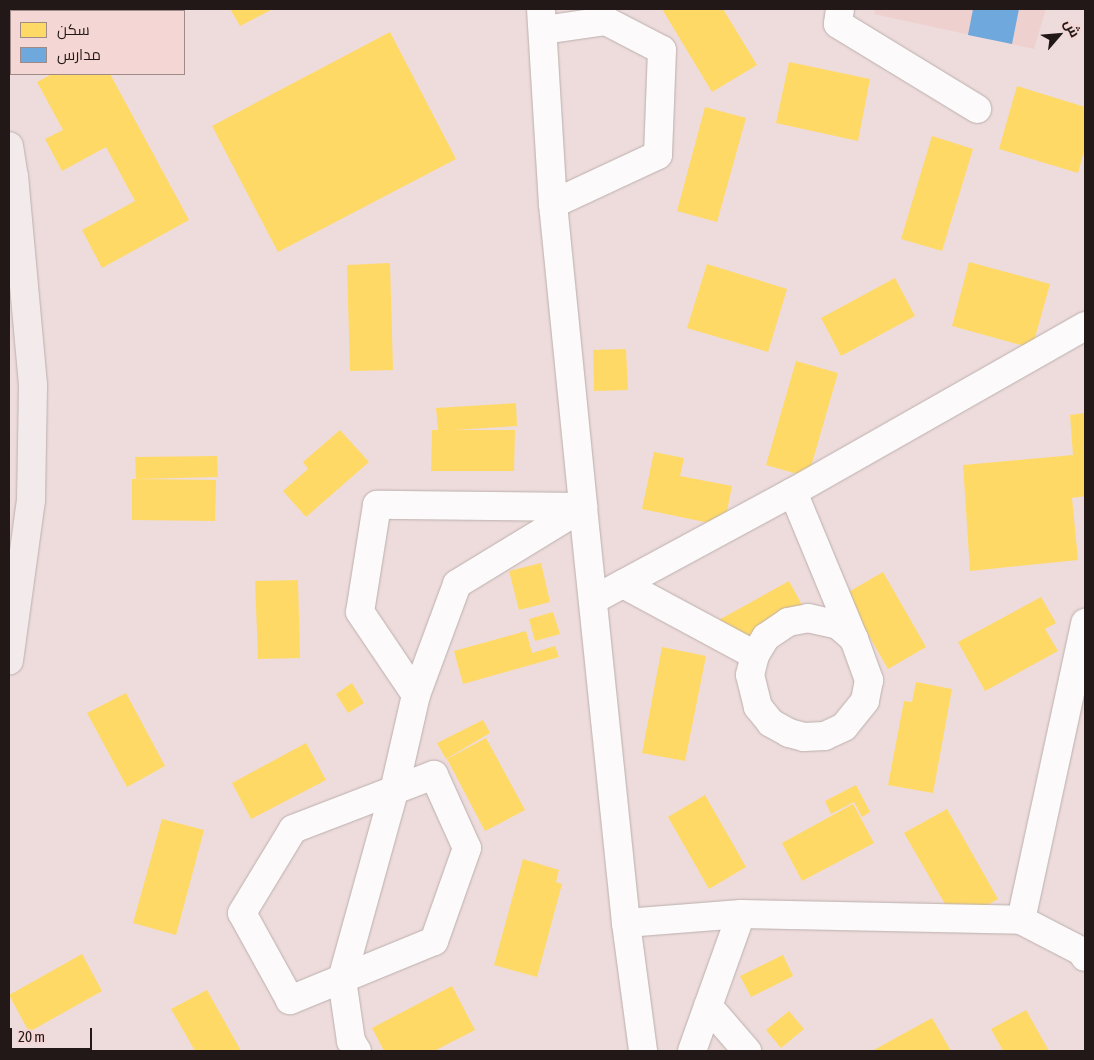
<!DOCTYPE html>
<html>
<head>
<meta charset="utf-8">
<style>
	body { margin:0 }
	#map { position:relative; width:1094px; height:1060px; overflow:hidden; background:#eddcdb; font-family:"Asap Condensed",Cairo,sans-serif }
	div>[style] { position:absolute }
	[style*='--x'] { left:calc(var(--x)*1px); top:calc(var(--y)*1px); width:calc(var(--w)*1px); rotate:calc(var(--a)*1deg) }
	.built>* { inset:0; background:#eed1cf }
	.homes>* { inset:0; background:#ffd966 }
	.schools>* { inset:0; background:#6fa8dc }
	.roads { filter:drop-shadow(0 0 1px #bcafae) drop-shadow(0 0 1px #bcafae) }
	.minor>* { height:28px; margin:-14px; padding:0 14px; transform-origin:14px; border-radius:14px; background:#fcfafa }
	.highway>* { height:28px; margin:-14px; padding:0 14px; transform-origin:14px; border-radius:14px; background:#f3ebeb }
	span { translate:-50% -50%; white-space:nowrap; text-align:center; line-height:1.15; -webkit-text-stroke:5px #f4d6d4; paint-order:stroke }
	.frame { position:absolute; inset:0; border:10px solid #221817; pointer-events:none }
	.legend { position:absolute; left:10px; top:10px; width:175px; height:65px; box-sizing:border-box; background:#f4d6d4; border:1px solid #a08a88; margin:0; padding:6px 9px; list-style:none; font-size:15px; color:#221817 }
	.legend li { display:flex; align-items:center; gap:10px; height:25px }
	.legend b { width:25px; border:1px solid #a08a88 }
	.north { position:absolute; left:1034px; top:10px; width:50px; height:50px; -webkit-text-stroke:4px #f4d6d4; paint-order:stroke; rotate:63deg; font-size:14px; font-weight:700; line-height:20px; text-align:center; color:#221817 }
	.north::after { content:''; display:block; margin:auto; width:18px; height:22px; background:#221817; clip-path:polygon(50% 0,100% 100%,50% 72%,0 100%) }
	.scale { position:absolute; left:10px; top:1028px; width:82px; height:22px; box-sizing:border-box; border:2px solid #221817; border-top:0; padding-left:6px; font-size:15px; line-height:18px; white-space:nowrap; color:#221817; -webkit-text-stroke:4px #f4d6d4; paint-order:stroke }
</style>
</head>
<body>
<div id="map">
	<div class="built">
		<div style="clip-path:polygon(875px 9px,1046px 9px,1034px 49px,874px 14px)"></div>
	</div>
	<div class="homes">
		<div style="clip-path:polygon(230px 9px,273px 9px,240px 26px)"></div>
		<div style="clip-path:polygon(662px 9px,723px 9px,757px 65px,712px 92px)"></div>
		<div style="clip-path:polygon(390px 32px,456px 159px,278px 252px,212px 126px)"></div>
		<div style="clip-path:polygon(789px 62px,870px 79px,858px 141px,776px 123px)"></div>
		<div style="clip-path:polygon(52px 74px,110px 74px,189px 220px,102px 268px,82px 230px,135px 201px,106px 147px,62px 171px,45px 139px,63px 130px,37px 82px)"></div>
		<div style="clip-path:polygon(1017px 86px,1085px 107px,1085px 147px,1078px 173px,999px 149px)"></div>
		<div style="clip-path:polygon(705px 107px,746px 118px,717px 222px,677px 211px)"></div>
		<div style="clip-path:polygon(932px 136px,973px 149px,942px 251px,901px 239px)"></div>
		<div style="clip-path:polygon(969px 262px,1050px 284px,1032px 348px,952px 326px)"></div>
		<div style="clip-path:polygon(390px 263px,393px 370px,350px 371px,347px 265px)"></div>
		<div style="clip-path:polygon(707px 264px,787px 289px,768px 352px,687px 328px)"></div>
		<div style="clip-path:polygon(895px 278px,915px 316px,841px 356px,821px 318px)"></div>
		<div style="clip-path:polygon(626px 349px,628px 390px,594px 391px,593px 350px)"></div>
		<div style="clip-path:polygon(796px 361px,838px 373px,808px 477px,766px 465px)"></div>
		<div style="clip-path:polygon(516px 403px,517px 426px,454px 430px,515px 430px,514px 471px,431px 471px,432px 430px,438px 430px,436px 408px)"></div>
		<div style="clip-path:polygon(1085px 413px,1085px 496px,1072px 498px,1078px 560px,970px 571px,963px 465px,1073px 455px,1070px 415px)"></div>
		<div style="clip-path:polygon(340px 430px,369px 462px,306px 517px,283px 491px,308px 469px,303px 462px)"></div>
		<div style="clip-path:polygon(654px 452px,684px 458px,680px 476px,732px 486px,724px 526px,642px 509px)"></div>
		<div style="clip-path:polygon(217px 456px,218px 477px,136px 479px,135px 457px)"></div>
		<div style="clip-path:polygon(132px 479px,216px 480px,215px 521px,132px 520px)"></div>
		<div style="clip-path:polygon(541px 563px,550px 602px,519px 610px,509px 571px)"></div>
		<div style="clip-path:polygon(883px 572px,926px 647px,888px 669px,845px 594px)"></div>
		<div style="clip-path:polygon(298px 580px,300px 658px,258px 659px,255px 581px)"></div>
		<div style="clip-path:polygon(789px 581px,809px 618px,737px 657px,717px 621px)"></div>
		<div style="clip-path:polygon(1041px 597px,1056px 623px,1045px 629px,1058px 651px,985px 691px,958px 642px)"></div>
		<div style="clip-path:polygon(553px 612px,560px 634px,535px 641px,529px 619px)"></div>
		<div style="clip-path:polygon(526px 631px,532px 653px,555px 646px,559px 657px,463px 684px,454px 651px)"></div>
		<div style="clip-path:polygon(662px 647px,706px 656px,685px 761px,642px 753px)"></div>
		<div style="clip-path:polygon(916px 682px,952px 689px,933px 793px,888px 785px,904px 701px,912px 702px)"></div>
		<div style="clip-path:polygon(352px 683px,364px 703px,348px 713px,336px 694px)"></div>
		<div style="clip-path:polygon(126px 693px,165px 766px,127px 787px,87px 713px)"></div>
		<div style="clip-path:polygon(483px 720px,490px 733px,446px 759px,437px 743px)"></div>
		<div style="clip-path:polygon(486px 738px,525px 810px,485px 831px,447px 759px)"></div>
		<div style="clip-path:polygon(306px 743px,326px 780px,251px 819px,232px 783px)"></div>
		<div style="clip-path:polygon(856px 785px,870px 812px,862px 817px,854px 802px,831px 814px,825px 801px)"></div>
		<div style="clip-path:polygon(705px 795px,746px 867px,709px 889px,668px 817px)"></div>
		<div style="clip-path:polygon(853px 804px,874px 843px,802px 881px,782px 843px)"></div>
		<div style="clip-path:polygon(947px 809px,998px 899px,956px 923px,904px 833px)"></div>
		<div style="clip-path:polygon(162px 819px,204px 830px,176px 935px,133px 923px)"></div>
		<div style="clip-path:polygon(523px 859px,559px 870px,556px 882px,562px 884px,537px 977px,494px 965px)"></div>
		<div style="clip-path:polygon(82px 954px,102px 991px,29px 1032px,9px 995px)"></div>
		<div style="clip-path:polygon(783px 955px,793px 976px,751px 997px,740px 976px)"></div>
		<div style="clip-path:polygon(452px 986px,475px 1030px,434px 1051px,384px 1051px,372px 1028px)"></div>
		<div style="clip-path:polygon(207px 990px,241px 1051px,195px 1051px,171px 1009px)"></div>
		<div style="clip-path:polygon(1026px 1010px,1049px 1051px,1003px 1051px,991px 1029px)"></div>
		<div style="clip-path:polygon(789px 1011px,804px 1029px,781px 1048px,766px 1030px)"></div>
		<div style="clip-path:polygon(932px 1018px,951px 1051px,872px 1051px)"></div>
	</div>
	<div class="schools">
		<div style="clip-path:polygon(973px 9px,1019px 9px,1012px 44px,968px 35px)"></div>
	</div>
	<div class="roads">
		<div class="minor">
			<div style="--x:541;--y:9;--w:195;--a:86.5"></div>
			<div style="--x:553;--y:204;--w:304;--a:84.3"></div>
			<div style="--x:583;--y:507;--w:418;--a:84.1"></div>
			<div style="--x:626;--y:923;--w:129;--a:82.4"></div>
			<div style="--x:840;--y:9;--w:15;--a:98"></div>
			<div style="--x:838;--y:24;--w:163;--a:31.4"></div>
			<div style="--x:544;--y:30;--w:63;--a:-8.3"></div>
			<div style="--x:606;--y:21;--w:63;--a:27.4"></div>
			<div style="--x:662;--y:50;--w:105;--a:92.2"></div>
			<div style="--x:658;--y:155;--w:116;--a:155"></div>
			<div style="--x:793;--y:492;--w:159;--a:67.5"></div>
			<div style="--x:623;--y:584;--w:150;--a:28.3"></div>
			<div style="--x:593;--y:600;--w:227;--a:-28.4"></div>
			<div style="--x:793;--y:492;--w:336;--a:-29.6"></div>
			<div style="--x:808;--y:618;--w:31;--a:13"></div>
			<div style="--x:838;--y:625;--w:21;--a:41"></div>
			<div style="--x:854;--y:639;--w:44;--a:69.9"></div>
			<div style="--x:869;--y:680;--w:21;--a:101"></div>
			<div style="--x:865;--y:701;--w:33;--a:129"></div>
			<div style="--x:844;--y:727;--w:21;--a:155"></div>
			<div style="--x:825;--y:736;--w:21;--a:177"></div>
			<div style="--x:804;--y:737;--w:16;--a:-165"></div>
			<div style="--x:789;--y:733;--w:21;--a:-151"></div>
			<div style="--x:771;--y:723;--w:21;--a:-129"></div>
			<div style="--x:758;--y:707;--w:33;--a:-104"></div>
			<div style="--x:750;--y:675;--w:21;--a:-76"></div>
			<div style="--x:755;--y:655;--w:21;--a:-59"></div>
			<div style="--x:766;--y:637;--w:27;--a:-34"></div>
			<div style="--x:788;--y:622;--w:20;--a:-11"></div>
			<div style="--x:434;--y:775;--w:80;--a:65.7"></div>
			<div style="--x:467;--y:848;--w:99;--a:109.5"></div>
			<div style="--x:434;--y:941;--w:156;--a:157.7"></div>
			<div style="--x:290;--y:1000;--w:99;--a:-118.9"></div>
			<div style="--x:242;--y:913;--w:98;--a:-58.7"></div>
			<div style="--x:293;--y:829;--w:151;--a:-21"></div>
			<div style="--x:1021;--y:920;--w:304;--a:-77.8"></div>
			<div style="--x:626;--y:923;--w:115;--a:-4.5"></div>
			<div style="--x:741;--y:914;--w:280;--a:1.2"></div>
			<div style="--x:1021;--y:920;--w:68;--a:27.3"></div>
			<div style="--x:1081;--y:951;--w:7;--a:56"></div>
			<div style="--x:708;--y:1006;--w:60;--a:49.1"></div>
			<div style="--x:357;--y:1051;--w:12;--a:-121"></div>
			<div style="--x:351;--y:1041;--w:63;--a:-98.3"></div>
			<div style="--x:342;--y:979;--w:195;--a:-74.5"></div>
			<div style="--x:394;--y:791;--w:98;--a:-77.1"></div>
			<div style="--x:416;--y:695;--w:118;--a:-69.7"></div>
			<div style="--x:457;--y:584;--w:148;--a:-31.4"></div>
			<div style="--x:583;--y:507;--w:206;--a:-179.4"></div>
			<div style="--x:377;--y:505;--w:108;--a:99"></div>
			<div style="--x:360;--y:612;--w:100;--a:56"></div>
			<div style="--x:692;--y:1051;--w:145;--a:-70.3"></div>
		</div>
		<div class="highway">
			<div style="--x:9;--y:146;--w:30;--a:81"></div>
			<div style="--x:14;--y:176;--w:211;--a:84.8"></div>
			<div style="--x:33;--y:386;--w:114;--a:91"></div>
			<div style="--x:31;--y:500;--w:162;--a:97.8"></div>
		</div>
	</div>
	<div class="frame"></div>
	<ul class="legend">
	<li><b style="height:14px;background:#ffd966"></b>سكن</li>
	<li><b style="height:14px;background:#6fa8dc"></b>مدارس</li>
	</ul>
	<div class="north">ش</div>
	<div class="scale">20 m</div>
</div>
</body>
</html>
